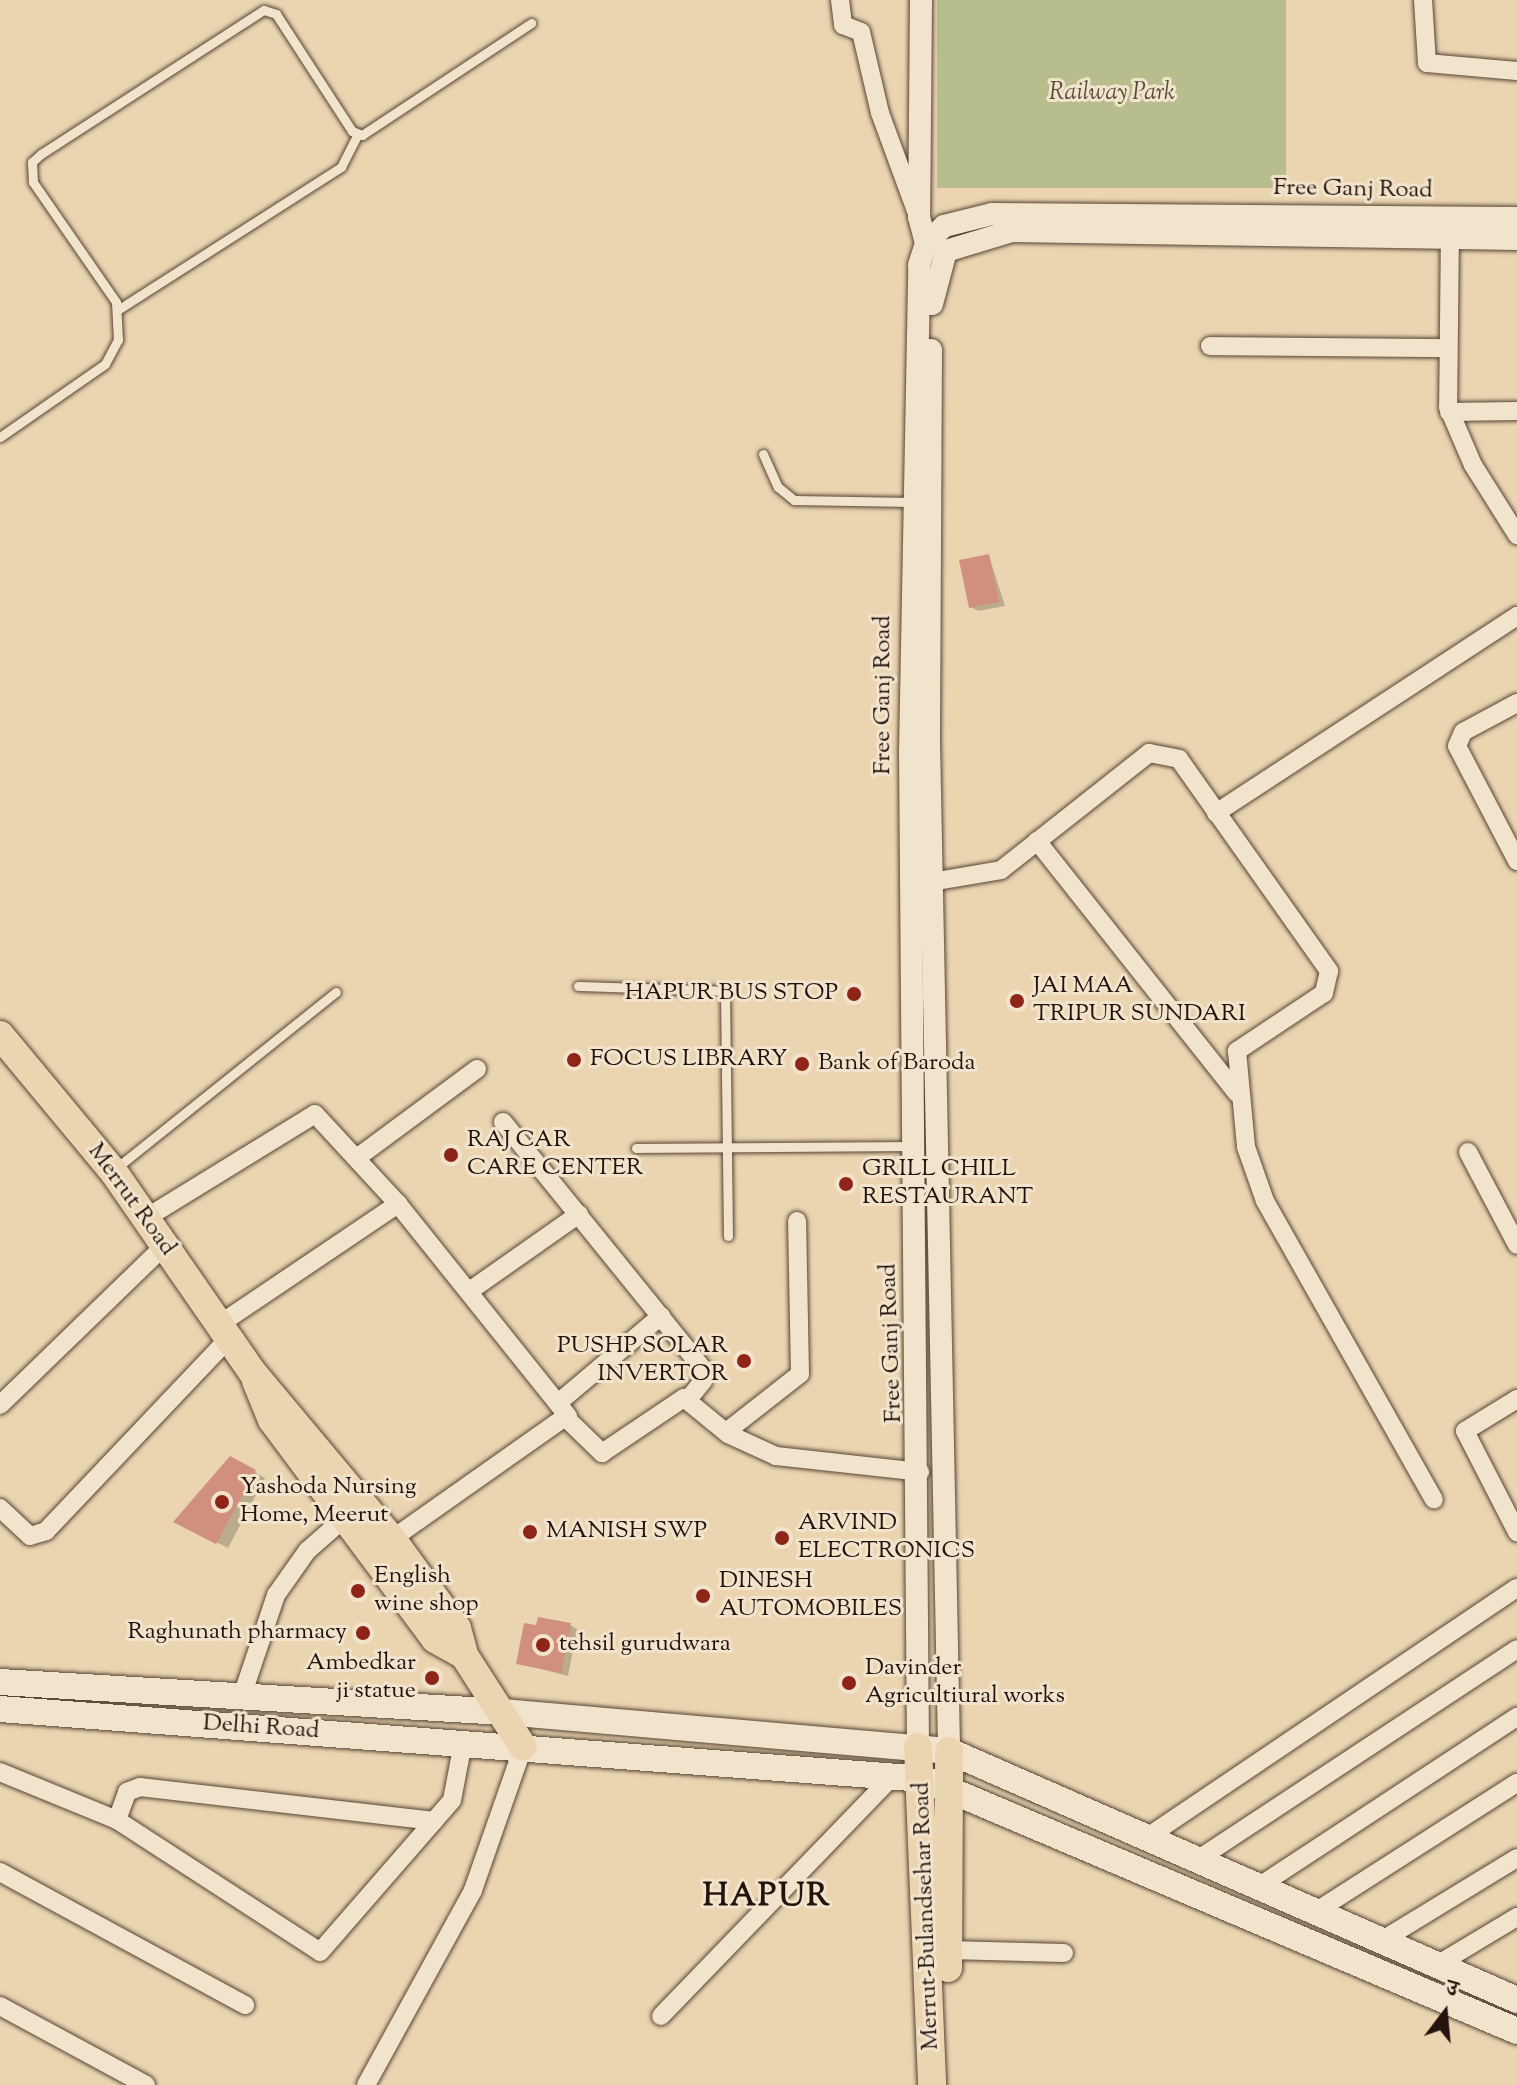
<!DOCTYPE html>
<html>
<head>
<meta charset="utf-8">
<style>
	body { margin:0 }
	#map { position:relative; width:1517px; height:2085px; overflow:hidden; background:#ebd5b1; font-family:"Sorts Mill Goudy","Noto Serif Devanagari",serif }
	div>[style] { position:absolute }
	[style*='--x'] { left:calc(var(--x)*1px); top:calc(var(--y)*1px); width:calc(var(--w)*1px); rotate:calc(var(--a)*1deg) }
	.green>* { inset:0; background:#b7bd8c }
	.shadow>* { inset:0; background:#0003 }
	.building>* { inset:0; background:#d18f7e }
	.roads { filter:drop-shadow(0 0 2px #564435) drop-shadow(0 0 2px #564435) }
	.service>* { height:9px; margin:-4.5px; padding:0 4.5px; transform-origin:4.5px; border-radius:4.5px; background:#f2e4cc }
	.minor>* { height:18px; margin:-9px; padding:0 9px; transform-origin:9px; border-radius:9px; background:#f2e4cc }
	.tertiary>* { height:22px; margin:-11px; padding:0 11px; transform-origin:11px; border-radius:11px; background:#f2e4cc }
	.secondary>* { height:26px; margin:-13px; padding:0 13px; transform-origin:13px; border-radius:13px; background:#f2e4cc }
	.primary>* { height:28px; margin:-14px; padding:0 14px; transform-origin:14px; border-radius:14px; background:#ebd5b1 }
	.dots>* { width:22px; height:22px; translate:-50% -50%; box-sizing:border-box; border:4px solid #f2e4cc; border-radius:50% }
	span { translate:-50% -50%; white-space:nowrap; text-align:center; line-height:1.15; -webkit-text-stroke:6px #f2e4cc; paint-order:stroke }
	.park-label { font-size:24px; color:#574e39; font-style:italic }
	.street-label { font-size:24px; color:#24130c }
	.poi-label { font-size:24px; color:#24130c }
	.left { translate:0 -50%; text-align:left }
	.right { translate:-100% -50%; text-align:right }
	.district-label { font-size:32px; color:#24130c; font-weight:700; letter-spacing:2px }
	.north { position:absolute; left:1405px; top:1973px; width:80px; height:80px; -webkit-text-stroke:6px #f2e4cc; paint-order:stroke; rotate:16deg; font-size:22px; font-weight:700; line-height:32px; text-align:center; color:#24130c }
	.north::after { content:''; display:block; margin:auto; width:28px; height:36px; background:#24130c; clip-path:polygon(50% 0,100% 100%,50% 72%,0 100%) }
</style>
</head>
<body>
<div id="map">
	<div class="green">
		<div style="clip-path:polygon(937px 0,1286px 0,1286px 188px,937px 188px)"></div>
	</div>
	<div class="shadow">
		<div style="clip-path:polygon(989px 556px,1005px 606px,978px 611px,971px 607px)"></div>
		<div style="clip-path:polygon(231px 1458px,265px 1478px,228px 1548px,186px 1527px)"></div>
		<div style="clip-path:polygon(570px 1625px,577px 1629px,568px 1676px,518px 1663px,538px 1627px)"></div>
	</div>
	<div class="building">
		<div style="clip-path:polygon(989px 554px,999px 602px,969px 608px,959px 560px)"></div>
		<div style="clip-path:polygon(230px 1456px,256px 1470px,216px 1544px,173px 1522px)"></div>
		<div style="clip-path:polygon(538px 1617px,571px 1623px,561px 1673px,516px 1664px,524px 1623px,536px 1625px)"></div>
	</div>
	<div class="roads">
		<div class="service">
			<div style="--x:119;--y:309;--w:264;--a:-32.6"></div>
			<div style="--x:341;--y:167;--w:37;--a:-63"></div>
			<div style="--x:0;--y:437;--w:128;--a:-34.8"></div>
			<div style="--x:105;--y:364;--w:27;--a:-62"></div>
			<div style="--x:118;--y:340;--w:38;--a:-93"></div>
			<div style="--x:116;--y:302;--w:146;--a:-124.7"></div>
			<div style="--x:33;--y:182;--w:20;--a:-93"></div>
			<div style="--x:32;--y:162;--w:12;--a:-42"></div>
			<div style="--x:41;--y:154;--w:265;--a:-32.9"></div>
			<div style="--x:264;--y:10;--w:13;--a:18"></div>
			<div style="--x:276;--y:14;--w:140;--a:57"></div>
			<div style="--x:352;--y:131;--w:11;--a:22"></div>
			<div style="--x:362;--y:135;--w:203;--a:-33.5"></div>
			<div style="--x:763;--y:454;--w:36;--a:66"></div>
			<div style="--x:778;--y:487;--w:21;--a:39"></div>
			<div style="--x:794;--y:500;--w:117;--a:1"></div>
			<div style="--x:578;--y:986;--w:147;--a:1.9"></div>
			<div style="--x:725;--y:991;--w:245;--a:89.3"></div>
			<div style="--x:636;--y:1148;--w:276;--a:-0.4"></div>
			<div style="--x:115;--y:1169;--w:283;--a:-38.7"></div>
		</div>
		<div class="minor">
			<div style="--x:840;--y:0;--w:25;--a:83"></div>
			<div style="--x:843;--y:25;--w:19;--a:21"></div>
			<div style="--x:861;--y:32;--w:83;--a:76.8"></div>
			<div style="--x:880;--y:113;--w:104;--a:69.8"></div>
			<div style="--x:1423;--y:0;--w:63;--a:86.4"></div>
			<div style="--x:1427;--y:63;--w:90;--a:5.1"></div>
			<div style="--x:1450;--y:228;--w:179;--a:90.6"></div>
			<div style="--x:1448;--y:407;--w:63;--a:66.7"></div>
			<div style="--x:1473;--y:465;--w:83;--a:57.8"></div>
			<div style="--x:1210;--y:346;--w:237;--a:0.5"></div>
			<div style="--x:1449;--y:412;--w:68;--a:-0.8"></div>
			<div style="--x:1517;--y:703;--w:61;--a:151.8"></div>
			<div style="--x:1463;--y:732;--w:15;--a:113"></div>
			<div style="--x:1457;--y:746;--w:130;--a:62.4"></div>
			<div style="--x:1216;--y:813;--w:360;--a:-33.2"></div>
			<div style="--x:1037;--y:841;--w:322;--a:51.6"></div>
			<div style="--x:931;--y:882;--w:71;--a:-9.7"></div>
			<div style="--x:1001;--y:870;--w:189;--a:-38.3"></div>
			<div style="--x:1149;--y:753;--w:31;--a:11"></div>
			<div style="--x:1179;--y:759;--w:260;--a:54.7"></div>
			<div style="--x:1329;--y:971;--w:23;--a:103"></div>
			<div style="--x:1324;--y:993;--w:105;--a:146.3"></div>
			<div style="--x:1237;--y:1051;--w:96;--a:84.6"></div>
			<div style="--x:1246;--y:1147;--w:57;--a:70.6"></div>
			<div style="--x:1265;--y:1201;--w:343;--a:60.5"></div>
			<div style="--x:503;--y:1122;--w:316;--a:51"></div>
			<div style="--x:702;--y:1368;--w:13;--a:86"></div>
			<div style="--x:703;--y:1381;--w:22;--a:129"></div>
			<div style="--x:1468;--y:1152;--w:105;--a:62.2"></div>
			<div style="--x:358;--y:1157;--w:148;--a:-36.5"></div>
			<div style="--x:146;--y:1218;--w:198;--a:-31.6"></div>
			<div style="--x:315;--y:1114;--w:122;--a:47.3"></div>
			<div style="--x:471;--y:1290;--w:132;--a:-35.1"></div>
			<div style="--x:220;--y:1324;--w:215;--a:-34"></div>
			<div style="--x:398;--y:1204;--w:272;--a:51.3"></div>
			<div style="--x:1517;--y:1399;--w:61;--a:148.4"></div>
			<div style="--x:1465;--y:1431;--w:114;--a:62.8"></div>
			<div style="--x:558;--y:1403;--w:135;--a:-40.2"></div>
			<div style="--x:0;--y:1405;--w:230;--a:-44.1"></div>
			<div style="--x:726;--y:1432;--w:94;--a:-38.1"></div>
			<div style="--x:800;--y:1374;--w:153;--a:-91.1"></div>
			<div style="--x:0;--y:1508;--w:41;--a:43"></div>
			<div style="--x:30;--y:1536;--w:17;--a:-17"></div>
			<div style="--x:46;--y:1531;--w:266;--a:-46.5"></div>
			<div style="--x:392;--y:1539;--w:212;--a:-35.2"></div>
			<div style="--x:565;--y:1417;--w:52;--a:44.2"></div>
			<div style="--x:602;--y:1453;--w:99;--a:-33.9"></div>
			<div style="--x:684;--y:1398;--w:57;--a:39.3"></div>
			<div style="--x:728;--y:1434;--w:53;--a:24.6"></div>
			<div style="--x:776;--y:1456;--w:145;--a:6.3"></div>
			<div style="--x:242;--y:1696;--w:107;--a:-71.4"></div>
			<div style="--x:276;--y:1595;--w:54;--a:-54.8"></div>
			<div style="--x:307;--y:1551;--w:53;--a:-41.2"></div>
			<div style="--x:0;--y:1772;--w:126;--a:22.3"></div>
			<div style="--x:117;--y:1820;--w:242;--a:33"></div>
			<div style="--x:320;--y:1952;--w:201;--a:-49"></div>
			<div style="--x:452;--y:1800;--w:58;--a:-79.1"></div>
			<div style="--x:117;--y:1820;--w:30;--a:-70"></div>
			<div style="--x:127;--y:1792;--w:14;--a:-21"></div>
			<div style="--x:140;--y:1787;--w:296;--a:6.6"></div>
			<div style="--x:1146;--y:1838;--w:447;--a:-34"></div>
			<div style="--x:1197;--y:1860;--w:383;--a:-33.4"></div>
			<div style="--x:0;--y:1872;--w:279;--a:28.5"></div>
			<div style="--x:1258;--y:1887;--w:310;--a:-33.3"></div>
			<div style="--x:1315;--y:1912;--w:240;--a:-32.6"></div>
			<div style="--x:1381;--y:1941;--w:159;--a:-31.4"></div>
			<div style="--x:948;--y:1950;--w:116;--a:1.5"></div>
			<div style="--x:1437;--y:1965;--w:93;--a:-31"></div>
			<div style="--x:0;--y:2006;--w:166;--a:28.4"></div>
			<div style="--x:661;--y:2016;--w:332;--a:-46"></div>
			<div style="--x:366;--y:2085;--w:222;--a:-61.2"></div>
			<div style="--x:473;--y:1890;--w:151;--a:-70.7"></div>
		</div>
		<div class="tertiary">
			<div style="--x:921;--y:0;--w:217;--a:90.5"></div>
			<div style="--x:919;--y:217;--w:27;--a:75"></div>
			<div style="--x:932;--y:304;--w:55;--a:-75.2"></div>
			<div style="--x:946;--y:251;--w:69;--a:-16.9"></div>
			<div style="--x:1012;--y:231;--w:505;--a:0.91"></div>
			<div style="--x:931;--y:350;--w:392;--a:90.3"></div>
			<div style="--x:929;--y:742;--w:1009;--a:88.86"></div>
			<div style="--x:918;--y:1747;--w:995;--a:-90.46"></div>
			<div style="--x:910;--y:752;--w:487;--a:-88.9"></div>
			<div style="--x:919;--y:265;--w:23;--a:-72"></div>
			<div style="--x:926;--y:243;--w:25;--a:-43"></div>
			<div style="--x:944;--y:226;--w:49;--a:-14"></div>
			<div style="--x:992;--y:214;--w:525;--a:0.44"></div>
		</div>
		<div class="secondary">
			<div style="--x:0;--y:1682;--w:505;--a:3.41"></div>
			<div style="--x:504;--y:1712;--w:447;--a:5"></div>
			<div style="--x:949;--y:1751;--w:620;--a:23.67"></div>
			<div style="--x:0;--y:1709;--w:927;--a:4.33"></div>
			<div style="--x:924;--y:1779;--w:644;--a:23.02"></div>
		</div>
		<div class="primary">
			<div style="--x:0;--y:1035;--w:177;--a:50.3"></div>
			<div style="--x:113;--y:1171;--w:246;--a:55.3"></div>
			<div style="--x:253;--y:1373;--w:217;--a:50.1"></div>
			<div style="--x:392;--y:1539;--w:110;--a:53.9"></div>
			<div style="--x:457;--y:1628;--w:28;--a:75"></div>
			<div style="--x:464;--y:1655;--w:109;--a:57.3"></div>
			<div style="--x:256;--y:1381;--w:42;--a:67.7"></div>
			<div style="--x:272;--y:1420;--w:273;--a:53.3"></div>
			<div style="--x:435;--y:1639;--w:33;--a:29"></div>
			<div style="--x:918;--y:1747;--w:338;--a:87.6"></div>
			<div style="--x:948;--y:1968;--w:217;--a:-89.7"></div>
		</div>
	</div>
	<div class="dots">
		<div style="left:854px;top:994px;background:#8f2418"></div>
		<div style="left:1017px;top:1001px;background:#8f2418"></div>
		<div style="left:574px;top:1060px;background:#8f2418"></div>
		<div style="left:802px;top:1064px;background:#8f2418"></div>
		<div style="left:451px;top:1155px;background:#8f2418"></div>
		<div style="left:846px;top:1184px;background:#8f2418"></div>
		<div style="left:744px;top:1361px;background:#8f2418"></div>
		<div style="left:222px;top:1502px;background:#8f2418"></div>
		<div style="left:530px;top:1532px;background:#8f2418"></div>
		<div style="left:782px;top:1538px;background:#8f2418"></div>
		<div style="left:358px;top:1591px;background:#8f2418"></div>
		<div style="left:703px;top:1596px;background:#8f2418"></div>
		<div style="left:363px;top:1633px;background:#8f2418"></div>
		<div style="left:543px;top:1645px;background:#8f2418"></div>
		<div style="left:432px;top:1678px;background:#8f2418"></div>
		<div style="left:849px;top:1683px;background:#8f2418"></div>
	</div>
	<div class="park-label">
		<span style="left:1112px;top:94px">Railway Park</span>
	</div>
	<div class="street-label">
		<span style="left:1353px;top:190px;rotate:1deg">Free Ganj Road</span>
		<span style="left:884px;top:695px;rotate:-90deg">Free Ganj Road</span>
		<span style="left:131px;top:1200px;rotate:54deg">Merrut Road</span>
		<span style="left:892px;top:1343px;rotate:-92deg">Free Ganj Road</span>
		<span style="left:261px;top:1728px;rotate:4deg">Delhi Road</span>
		<span style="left:927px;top:1916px;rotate:-92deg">Merrut-Bulandsehar Road</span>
	</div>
	<div class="poi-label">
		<span class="left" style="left:1033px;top:1001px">JAI MAA<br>TRIPUR SUNDARI</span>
		<span class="right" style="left:838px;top:994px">HAPUR BUS STOP</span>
		<span class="left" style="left:590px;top:1060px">FOCUS LIBRARY</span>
		<span class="left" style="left:818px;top:1064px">Bank of Baroda</span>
		<span class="left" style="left:467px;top:1155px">RAJ CAR<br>CARE CENTER</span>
		<span class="left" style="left:862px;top:1184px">GRILL CHILL<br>RESTAURANT</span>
		<span class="right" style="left:728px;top:1361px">PUSHP SOLAR<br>INVERTOR</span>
		<span class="left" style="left:240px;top:1502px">Yashoda Nursing<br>Home, Meerut</span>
		<span class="left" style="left:798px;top:1538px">ARVIND<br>ELECTRONICS</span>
		<span class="left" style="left:546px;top:1532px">MANISH SWP</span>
		<span class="left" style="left:374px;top:1591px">English<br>wine shop</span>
		<span class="left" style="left:719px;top:1596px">DINESH<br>AUTOMOBILES</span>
		<span class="right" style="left:347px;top:1633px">Raghunath pharmacy</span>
		<span class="left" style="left:559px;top:1645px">tehsil gurudwara</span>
		<span class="right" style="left:416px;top:1678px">Ambedkar<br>ji statue</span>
		<span class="left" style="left:865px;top:1683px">Davinder<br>Agricultiural works</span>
	</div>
	<div class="district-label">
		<span style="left:767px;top:1897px">HAPUR</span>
	</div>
	<div class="north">उ</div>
</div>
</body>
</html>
